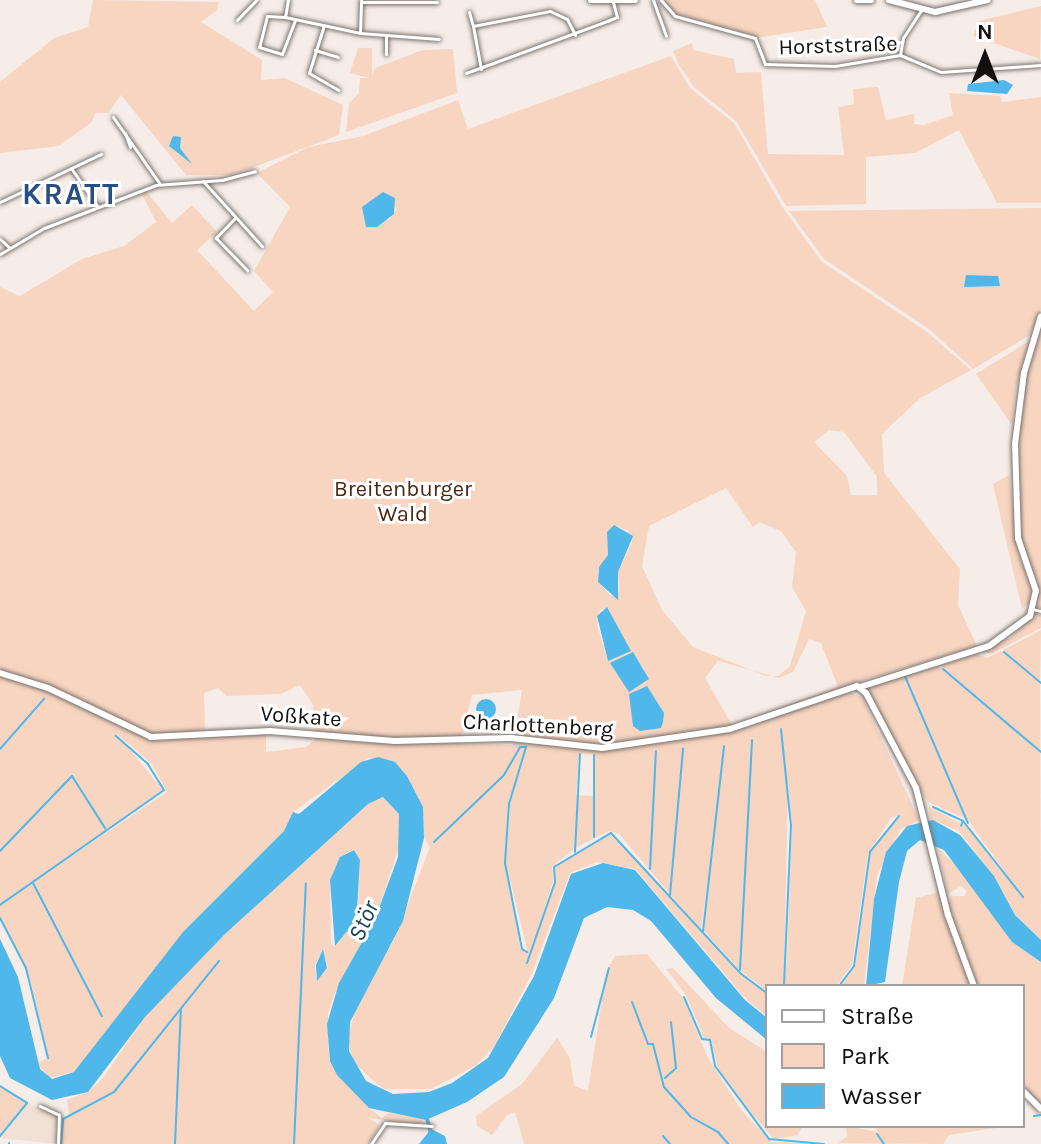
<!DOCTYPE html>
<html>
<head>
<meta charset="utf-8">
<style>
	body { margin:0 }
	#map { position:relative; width:1041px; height:1144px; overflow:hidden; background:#f6ede8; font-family:Karla,sans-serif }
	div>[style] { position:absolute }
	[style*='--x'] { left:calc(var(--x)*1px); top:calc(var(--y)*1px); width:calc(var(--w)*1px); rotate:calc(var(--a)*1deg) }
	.built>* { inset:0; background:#f0e0d6 }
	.green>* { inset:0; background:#f7d5c1 }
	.water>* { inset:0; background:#4fb7e9 }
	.round { border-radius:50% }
	.stream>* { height:2px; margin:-1px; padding:0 1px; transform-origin:1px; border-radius:1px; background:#4fb7e9 }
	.canal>* { height:4px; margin:-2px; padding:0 2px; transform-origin:2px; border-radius:2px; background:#4fb7e9 }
	.roads { filter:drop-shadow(0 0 2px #776f6a) drop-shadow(0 0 2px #776f6a) }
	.street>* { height:3px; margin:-1.5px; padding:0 1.5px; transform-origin:1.5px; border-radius:1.5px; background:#fff }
	.secondary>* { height:6px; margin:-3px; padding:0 3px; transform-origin:3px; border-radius:3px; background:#fff }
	span { translate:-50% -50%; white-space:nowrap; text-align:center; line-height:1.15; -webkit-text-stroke:6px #fff; paint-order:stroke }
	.street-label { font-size:22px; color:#13100f }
	.park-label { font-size:22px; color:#492713 }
	.water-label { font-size:24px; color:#184459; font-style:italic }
	.district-label { font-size:30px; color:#265085; font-weight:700; letter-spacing:2px }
	.legend { position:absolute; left:765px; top:984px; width:260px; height:144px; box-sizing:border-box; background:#fff; border:2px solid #a19f9f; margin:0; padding:10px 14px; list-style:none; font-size:24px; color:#13100f }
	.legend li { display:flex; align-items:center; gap:16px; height:40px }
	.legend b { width:40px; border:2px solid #a19f9f }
	.north { position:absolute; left:945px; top:16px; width:80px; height:80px; -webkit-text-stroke:6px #fff; paint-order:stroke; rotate:0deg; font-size:22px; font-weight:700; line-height:32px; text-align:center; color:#13100f }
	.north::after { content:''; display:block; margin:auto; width:28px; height:36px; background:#13100f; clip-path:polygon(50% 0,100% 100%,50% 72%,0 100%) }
</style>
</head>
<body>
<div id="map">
	<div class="built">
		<div style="clip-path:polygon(28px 1103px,58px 1116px,58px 1144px,0 1138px)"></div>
	</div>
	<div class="green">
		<div style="clip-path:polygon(93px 0,219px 2px,216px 11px,201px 22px,262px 60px,261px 80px,285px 78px,343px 105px,339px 135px,233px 175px,186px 175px,121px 95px,108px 113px,95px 113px,92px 122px,59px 146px,0 153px,0 82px,54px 38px,88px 27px)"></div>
		<div style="clip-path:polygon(663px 0,815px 0,827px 27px,756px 38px,676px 14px)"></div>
		<div style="clip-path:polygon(1041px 6px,1040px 59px,973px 36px,979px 21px)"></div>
		<div style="clip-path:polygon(692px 43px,693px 50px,734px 59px,736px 73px,761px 72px,768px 154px,844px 155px,838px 107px,854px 104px,853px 89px,878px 87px,886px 120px,914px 114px,914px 124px,924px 125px,953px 115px,949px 93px,1000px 96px,1002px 102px,1041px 97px,1041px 203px,997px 203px,959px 130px,915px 153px,866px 157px,866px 204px,786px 206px,736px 121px,694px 87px,679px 65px,673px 51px)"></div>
		<div style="clip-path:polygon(358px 48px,372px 48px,372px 76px,375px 68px,423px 50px,453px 49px,457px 93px,346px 132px,349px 103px,359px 93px,360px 78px,369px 78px,350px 73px)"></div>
		<div style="clip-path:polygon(evenodd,671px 56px,690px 88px,734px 123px,783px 208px,821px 261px,927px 332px,971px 370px,920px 398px,882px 434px,884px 473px,960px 569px,958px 605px,977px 646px,854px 683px,807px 707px,849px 692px,863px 698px,919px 820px,900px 830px,877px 875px,864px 986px,841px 986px,855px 967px,871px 853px,899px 815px,891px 818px,868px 854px,852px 965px,836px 986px,767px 986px,767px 991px,741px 971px,743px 923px,740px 971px,703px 930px,709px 870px,701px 931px,740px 974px,767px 994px,767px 1016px,746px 999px,635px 869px,597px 862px,570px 873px,532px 973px,495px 1045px,477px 1065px,431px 1089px,383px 1089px,354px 1063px,347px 1039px,358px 1002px,395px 938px,430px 847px,424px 838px,423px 807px,407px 776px,400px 767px,369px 758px,293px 812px,284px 831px,183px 932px,92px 1055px,74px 1072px,49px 1078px,37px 1063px,48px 1058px,31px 982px,0 917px,0 287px,20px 296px,82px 259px,124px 246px,156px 222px,141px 192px,145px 190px,172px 223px,192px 205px,217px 232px,197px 250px,254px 311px,273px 292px,254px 271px,290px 207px,257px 173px,308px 147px,363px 136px,458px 100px,468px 129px,671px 56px,374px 200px,397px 208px,389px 220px,362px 207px,374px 200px,671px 56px,829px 430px,844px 432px,877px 477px,877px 495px,851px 495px,847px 476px,814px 442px,829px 430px,671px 56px,726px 488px,753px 527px,759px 522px,781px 531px,796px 552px,792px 587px,806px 611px,790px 666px,778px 676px,766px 676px,693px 647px,662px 610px,642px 566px,649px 526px,726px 488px,671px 56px,617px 526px,628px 531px,632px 543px,618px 572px,620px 591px,611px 596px,598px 582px,598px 570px,608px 555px,607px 533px,617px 526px,671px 56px,607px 607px,630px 651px,608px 661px,597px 625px,599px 611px,607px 607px,671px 56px,809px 639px,821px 643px,838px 687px,732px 725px,705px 678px,718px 661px,779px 678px,793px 672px,809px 639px,671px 56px,633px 653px,644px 669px,643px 680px,629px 691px,610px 663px,633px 653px,671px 56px,300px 685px,313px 705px,315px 739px,306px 747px,266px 752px,266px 734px,205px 736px,204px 693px,218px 688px,226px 696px,281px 694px,300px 685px,671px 56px,646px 686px,658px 706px,661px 727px,640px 731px,634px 726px,630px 694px,646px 686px,671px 56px,522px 690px,513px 745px,460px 744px,472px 695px,522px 690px,671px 56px,117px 734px,152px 764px,167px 792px,18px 892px,163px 790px,117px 734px,671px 56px,523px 754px,510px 805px,506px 863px,528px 953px,521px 949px,505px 863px,508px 804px,523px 754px,671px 56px,579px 754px,595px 754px,594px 819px,593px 796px,576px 795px,579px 754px,671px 56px,788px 780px,792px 826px,787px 961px,784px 982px,788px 780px,671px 56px,609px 831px,619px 834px,694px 922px,610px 834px,554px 867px,555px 882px,536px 935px,553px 882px,552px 866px,574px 849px,574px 839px,575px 848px,609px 831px)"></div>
		<div style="clip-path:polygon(1041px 208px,1041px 309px,1030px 335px,973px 369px,929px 329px,824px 259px,789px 211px)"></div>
		<div style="clip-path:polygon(1041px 323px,1041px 608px,1035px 605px,1037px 582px,1021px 537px,1018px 441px,1026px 370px)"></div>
		<div style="clip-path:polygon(1029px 341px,1016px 387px,1012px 425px,976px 374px)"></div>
		<div style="clip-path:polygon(1009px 475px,1019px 555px,1032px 587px,1031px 601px,1022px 609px,993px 484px)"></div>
		<div style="clip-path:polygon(1034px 613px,1041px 614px,1041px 628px,991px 654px,979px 650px,1010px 638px)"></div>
		<div style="clip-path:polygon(1041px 630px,1040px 683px,1041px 940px,1015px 915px,996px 879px,959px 831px,930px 819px,929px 807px,970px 828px,1023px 897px,967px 819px,928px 802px,895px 753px,868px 689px,903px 673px,919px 709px,904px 672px,936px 664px,971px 692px,938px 663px,974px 652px,987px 658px,1002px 651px,1031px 675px,1003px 650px)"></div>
		<div style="clip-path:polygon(evenodd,383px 797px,399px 814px,400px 845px,375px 919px,335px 993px,328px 1013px,328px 1047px,330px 1061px,369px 1108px,382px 1118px,389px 1113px,421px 1119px,426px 1126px,368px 1118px,379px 1125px,369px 1144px,61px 1144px,63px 1119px,79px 1112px,69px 1115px,67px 1100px,88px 1092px,103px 1078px,145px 1017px,225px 934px,368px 804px,383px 797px,354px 849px,360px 860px,358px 909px,354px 923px,335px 947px,331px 944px,330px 880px,340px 857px,354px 849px,383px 797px,323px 948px,328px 968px,317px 981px,315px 965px,323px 948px)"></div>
		<div style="clip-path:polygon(938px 848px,966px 876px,1012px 942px,1041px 962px,1041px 1104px,1023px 1087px,1023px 986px,975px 986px,948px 904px,951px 896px,965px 896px,966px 890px,961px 886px,948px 894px)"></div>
		<div style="clip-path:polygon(939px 892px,971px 986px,902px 986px,916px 898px)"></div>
		<div style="clip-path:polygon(647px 954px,683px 998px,707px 1056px,741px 1110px,772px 1142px,822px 1144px,524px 1144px,515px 1112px,507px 1115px,492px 1135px,477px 1126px,476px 1116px,522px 1084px,557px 1038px,570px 1058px,574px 1086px,588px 1091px,606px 972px,615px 956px)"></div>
		<div style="clip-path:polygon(673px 968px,729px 1028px,767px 1052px,767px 1126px,802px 1126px,798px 1135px,774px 1139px,748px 1109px,718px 1069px,711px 1040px,704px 1038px,686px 995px,666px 969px)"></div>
		<div style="clip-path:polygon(0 1087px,26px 1103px,0 1135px)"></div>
		<div style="clip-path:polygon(846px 1126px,878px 1132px,875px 1126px,1009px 1126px,949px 1135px,943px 1144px,838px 1143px,847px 1136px)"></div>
	</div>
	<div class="water">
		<div style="clip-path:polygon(1004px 80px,1013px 85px,1007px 94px,967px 91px,968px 84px)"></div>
		<div style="clip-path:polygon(173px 136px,181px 137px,180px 148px,192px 164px,169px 146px)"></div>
		<div style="clip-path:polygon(383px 192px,395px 198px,394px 214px,377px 227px,366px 227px,362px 207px)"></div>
		<div style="clip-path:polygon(966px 275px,998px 276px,1000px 286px,964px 287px)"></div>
		<div style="clip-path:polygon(614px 525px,633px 536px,618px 572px,618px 600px,598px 582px,599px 567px,608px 555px,607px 532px)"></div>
		<div style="clip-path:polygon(607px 607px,631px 651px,608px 661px,597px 616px)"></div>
		<div style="clip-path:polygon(633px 652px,649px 679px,629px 692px,610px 663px)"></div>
		<div style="clip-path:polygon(647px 686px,664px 713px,663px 722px,661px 728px,640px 731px,633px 726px,629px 694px)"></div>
		<div class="round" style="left:476px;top:699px;width:20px;height:20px"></div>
		<div style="clip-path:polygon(378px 757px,395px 762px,407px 776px,423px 807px,424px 838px,403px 921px,350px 1022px,349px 1051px,366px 1081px,393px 1094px,429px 1092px,452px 1083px,488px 1058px,534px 976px,571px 874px,603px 863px,635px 870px,745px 1000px,767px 1018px,767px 1040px,716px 998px,651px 921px,633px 910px,607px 907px,584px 918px,554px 998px,504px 1077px,467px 1102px,426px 1120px,369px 1108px,337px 1075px,330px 1061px,327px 1024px,339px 983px,375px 919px,398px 857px,399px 814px,383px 797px,368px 804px,225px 934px,145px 1017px,88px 1092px,52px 1100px,10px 1078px,0 1056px,0 939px,18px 977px,40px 1069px,52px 1079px,74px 1072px,183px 932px,284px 831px,293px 812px,299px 814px,361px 762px)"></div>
		<div style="clip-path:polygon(933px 820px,960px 835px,994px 876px,1015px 915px,1041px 940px,1041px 962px,1012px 942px,944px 850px,920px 840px,907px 851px,899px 882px,885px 982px,866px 986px,874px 899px,886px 852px,907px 826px)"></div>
		<div style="clip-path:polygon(354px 850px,360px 860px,357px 909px,354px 923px,335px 946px,330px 880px,340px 857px)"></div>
		<div style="clip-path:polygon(323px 949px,327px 968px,317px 981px,316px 965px)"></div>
		<div style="clip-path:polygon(431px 1129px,445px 1136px,447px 1144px,419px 1144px)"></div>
	</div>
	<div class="stream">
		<div style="--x:1004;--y:652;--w:48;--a:40"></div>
		<div style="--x:943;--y:669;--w:128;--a:40.3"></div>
		<div style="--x:904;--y:674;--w:162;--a:66.8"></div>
		<div style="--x:781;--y:729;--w:97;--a:84.1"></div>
		<div style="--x:791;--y:825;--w:161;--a:92.5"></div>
		<div style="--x:0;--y:749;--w:67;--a:-48.7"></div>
		<div style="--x:933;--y:807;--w:33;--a:25"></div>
		<div style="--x:963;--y:821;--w:5;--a:112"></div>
		<div style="--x:963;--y:821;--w:97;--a:51.7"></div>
		<div style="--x:594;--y:837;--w:82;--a:-90"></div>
		<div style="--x:434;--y:842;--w:97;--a:-43.7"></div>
		<div style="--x:504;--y:775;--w:32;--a:-60"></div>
		<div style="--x:520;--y:747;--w:6;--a:0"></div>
		<div style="--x:526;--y:747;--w:59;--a:106.6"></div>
		<div style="--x:509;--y:804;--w:59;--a:93.9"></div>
		<div style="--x:505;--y:863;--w:88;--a:78.8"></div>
		<div style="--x:522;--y:949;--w:6;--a:31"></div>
		<div style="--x:0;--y:851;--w:104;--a:-46.2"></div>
		<div style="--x:72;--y:776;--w:62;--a:57.6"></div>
		<div style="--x:575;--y:852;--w:98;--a:-87.1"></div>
		<div style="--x:650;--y:869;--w:118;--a:-87.1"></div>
		<div style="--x:33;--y:883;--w:150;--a:62.6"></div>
		<div style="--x:670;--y:895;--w:147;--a:-84.9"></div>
		<div style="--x:0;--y:905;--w:200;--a:-35"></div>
		<div style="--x:164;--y:790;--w:31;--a:-122"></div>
		<div style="--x:148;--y:764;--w:43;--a:-138.8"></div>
		<div style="--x:0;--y:918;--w:56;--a:62.5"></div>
		<div style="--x:26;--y:968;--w:93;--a:76.3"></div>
		<div style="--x:703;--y:931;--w:186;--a:-83.5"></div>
		<div style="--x:527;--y:963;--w:86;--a:-70.9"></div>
		<div style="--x:555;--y:882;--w:15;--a:-94"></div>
		<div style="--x:554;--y:867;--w:66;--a:-30.8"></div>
		<div style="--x:611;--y:833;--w:190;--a:47.3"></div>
		<div style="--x:740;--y:973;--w:34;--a:37"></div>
		<div style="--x:740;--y:970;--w:230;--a:-87"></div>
		<div style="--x:839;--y:986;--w:25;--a:-53"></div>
		<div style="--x:854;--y:966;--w:115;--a:-82"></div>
		<div style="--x:870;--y:852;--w:46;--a:-51.1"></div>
		<div style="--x:684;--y:997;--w:46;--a:66.8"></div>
		<div style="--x:702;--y:1039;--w:8;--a:7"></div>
		<div style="--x:710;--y:1040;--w:26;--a:79"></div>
		<div style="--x:715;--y:1066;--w:91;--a:53.5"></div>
		<div style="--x:769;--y:1139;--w:55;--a:5.2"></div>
		<div style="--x:632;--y:1002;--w:45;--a:69.1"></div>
		<div style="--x:648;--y:1044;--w:5;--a:0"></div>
		<div style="--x:653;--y:1044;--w:44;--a:75.7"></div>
		<div style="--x:664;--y:1087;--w:40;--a:48"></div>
		<div style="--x:691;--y:1117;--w:31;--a:29"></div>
		<div style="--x:718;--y:1132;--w:16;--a:50"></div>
		<div style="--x:591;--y:1037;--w:71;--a:-75.4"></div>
		<div style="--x:665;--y:1078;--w:15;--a:-42"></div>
		<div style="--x:676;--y:1068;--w:46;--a:-96.2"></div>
		<div style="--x:0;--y:1086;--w:32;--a:32"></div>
		<div style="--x:27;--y:1103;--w:43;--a:129.3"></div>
		<div style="--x:1034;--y:1116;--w:7;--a:-8"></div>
		<div style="--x:877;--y:1134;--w:12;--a:55"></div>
		<div style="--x:663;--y:1136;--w:11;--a:49"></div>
		<div style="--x:9;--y:1144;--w:1;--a:-90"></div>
		<div style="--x:61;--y:1144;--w:25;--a:-85"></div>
		<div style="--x:63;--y:1119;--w:58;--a:-27.9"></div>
		<div style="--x:114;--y:1092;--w:168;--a:-51.3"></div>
		<div style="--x:175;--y:1144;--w:135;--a:-87.5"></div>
		<div style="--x:294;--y:1144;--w:261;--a:-87.4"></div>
	</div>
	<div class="canal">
		<div style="--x:426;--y:1115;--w:30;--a:75"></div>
	</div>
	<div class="roads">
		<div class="street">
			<div style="--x:288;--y:0;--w:17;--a:100"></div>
			<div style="--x:285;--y:17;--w:77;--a:12"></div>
			<div style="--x:360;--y:33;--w:33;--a:-88"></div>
			<div style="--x:653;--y:0;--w:38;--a:70"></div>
			<div style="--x:661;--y:0;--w:21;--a:49"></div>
			<div style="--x:675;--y:16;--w:83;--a:15.4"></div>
			<div style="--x:755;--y:38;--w:28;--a:69"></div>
			<div style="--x:765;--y:64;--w:70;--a:1.6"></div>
			<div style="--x:835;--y:66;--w:66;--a:-9.6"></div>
			<div style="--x:900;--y:55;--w:44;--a:22.5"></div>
			<div style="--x:941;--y:72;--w:100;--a:-4"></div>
			<div style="--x:362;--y:2;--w:75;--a:0"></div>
			<div style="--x:469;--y:12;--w:15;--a:74"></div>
			<div style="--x:285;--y:17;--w:18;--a:-177"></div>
			<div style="--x:267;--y:16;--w:32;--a:104"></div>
			<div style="--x:259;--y:47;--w:24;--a:17"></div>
			<div style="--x:282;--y:54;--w:36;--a:-69"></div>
			<div style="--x:237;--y:20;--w:28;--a:-46"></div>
			<div style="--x:324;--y:25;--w:50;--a:107.4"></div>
			<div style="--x:309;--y:73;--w:34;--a:30"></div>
			<div style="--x:360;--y:33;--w:79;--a:4.3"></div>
			<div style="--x:315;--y:50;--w:24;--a:17"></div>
			<div style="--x:386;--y:54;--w:18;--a:-90"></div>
			<div style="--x:900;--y:55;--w:17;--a:-80"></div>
			<div style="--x:903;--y:38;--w:33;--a:-57"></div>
			<div style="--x:481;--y:69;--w:44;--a:-100.5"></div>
			<div style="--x:473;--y:26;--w:78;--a:-11"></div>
			<div style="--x:550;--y:11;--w:19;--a:25"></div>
			<div style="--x:567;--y:19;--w:18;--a:63"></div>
			<div style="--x:466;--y:73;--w:150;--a:-20.2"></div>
			<div style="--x:607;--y:21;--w:11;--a:-22"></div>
			<div style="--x:617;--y:17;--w:16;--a:-105"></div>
			<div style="--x:113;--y:117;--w:82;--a:55"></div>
			<div style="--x:125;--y:133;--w:15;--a:70"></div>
			<div style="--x:71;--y:168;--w:47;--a:55.3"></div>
			<div style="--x:203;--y:181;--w:88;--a:47.8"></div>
			<div style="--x:0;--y:202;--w:112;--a:-25.4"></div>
			<div style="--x:235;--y:218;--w:28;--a:134"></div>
			<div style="--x:216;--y:238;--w:45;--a:45.9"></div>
			<div style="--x:0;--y:239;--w:12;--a:42"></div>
			<div style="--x:0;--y:254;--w:51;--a:-30.6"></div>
			<div style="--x:44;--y:228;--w:120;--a:-21"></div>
			<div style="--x:156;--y:185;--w:66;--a:-4.3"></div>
			<div style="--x:222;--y:180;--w:34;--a:-15"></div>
			<div style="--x:1032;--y:609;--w:9;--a:13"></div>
			<div style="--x:40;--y:1106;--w:21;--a:25"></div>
			<div style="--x:59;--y:1115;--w:29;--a:92"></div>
			<div style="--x:371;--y:1144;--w:25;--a:-56"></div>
			<div style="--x:385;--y:1123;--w:47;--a:3.7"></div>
		</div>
		<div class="secondary">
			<div style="--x:591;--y:0;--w:44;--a:0"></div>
			<div style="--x:857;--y:0;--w:14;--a:0"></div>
			<div style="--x:889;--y:0;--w:48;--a:14.6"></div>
			<div style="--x:935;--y:12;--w:54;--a:-12.8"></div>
			<div style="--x:0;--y:673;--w:50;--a:17.4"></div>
			<div style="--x:48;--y:688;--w:114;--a:25.4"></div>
			<div style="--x:151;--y:737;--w:119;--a:-2.9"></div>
			<div style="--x:270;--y:731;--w:125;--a:4.6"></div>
			<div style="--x:395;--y:741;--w:116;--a:-1.5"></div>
			<div style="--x:511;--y:738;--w:92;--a:6.3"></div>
			<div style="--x:602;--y:748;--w:129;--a:-8.4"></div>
			<div style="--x:730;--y:729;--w:134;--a:-18.7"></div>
			<div style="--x:857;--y:686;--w:11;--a:38"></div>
			<div style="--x:866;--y:693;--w:107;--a:62.2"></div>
			<div style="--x:916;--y:788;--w:131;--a:75.9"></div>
			<div style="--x:948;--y:915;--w:76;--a:69.9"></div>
			<div style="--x:860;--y:687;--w:135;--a:-17.6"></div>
			<div style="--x:989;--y:646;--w:51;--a:-36.2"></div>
			<div style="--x:1030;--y:616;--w:26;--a:-77"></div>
			<div style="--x:1036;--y:591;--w:56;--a:-108.8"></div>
			<div style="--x:1018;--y:538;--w:94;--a:-91.8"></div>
			<div style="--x:1015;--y:444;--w:72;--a:-82.8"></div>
			<div style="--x:1024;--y:373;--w:59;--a:-73.4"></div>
			<div style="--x:1023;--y:1091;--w:25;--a:45"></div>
		</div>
	</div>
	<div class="street-label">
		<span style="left:838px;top:46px;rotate:-2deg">Horststraße</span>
		<span style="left:301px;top:717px;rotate:4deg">Voßkate</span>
		<span style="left:538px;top:726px;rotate:3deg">Charlottenberg</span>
	</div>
	<div class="park-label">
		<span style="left:403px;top:502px">Breitenburger<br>Wald</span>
	</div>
	<div class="water-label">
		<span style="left:364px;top:921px;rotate:-66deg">Stör</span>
	</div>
	<div class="district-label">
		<span style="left:71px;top:194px">KRATT</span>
	</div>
	<ul class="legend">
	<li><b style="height:10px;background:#fff"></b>Straße</li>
	<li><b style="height:22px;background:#f7d5c1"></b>Park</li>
	<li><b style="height:22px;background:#4fb7e9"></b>Wasser</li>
	</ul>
	<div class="north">N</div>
</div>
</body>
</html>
